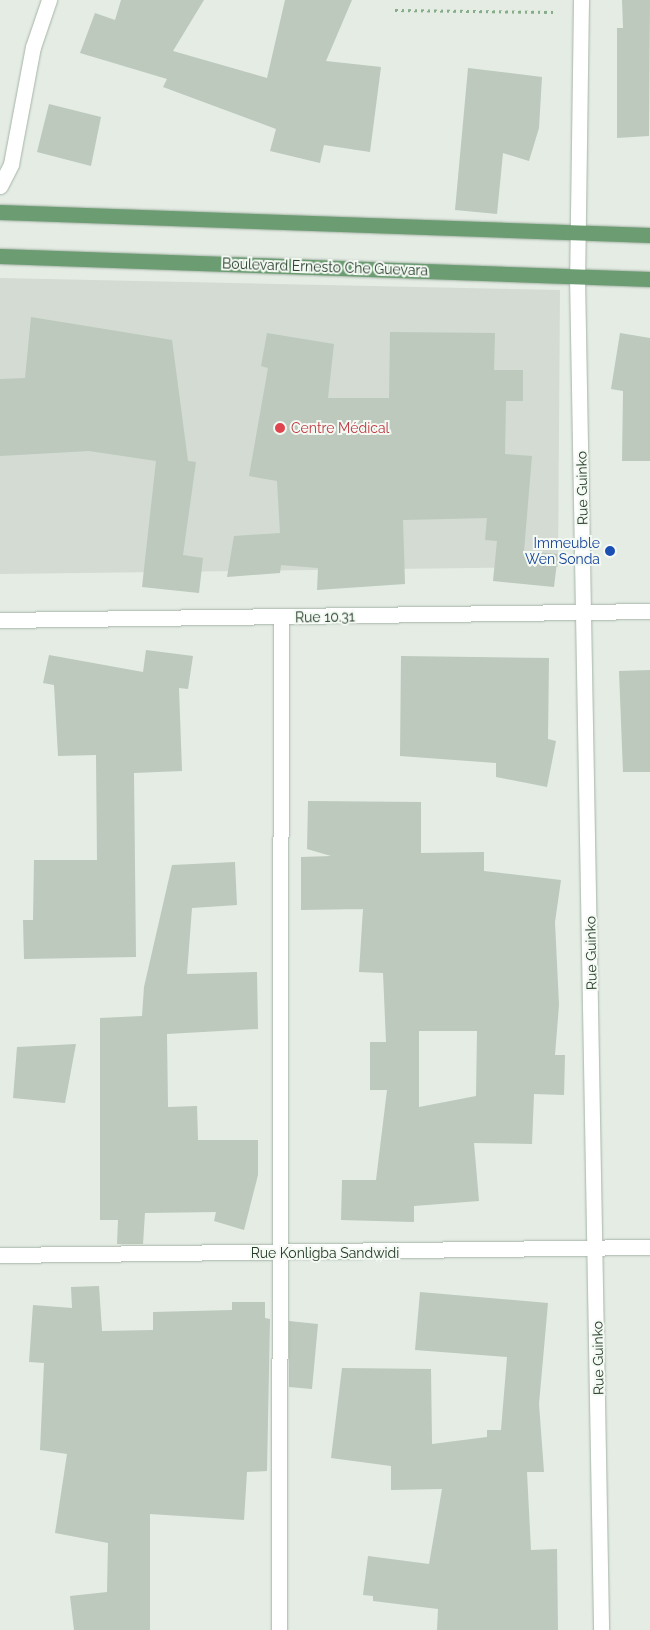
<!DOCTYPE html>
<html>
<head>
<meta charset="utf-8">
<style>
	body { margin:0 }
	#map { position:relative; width:650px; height:1630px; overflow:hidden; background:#e4ece4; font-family:Raleway,sans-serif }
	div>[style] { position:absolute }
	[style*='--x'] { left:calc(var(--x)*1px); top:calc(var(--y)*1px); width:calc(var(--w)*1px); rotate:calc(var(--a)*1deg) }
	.built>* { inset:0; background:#d3dbd2 }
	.building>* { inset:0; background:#bdc9bc }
	.path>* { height:3px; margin-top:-1.5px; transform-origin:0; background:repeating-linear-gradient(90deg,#87ac8a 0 2.5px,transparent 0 6.5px) }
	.roads { filter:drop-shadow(0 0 1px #a7b4a8) drop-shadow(0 0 1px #a7b4a8) }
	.minor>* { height:15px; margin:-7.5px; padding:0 7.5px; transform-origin:7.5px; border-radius:7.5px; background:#fff }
	.major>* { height:15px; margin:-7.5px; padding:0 7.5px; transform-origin:7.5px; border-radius:7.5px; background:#6c9d72 }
	.dots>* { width:14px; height:14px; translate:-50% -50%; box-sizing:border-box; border:2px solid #f4f9f4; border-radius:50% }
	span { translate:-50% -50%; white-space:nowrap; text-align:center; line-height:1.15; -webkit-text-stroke:4px #f4f9f4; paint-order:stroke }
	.street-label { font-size:14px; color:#253c27 }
	.health-label { font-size:14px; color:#be3a42 }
	.left { translate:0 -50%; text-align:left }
	.transit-label { font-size:14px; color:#164399 }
	.right { translate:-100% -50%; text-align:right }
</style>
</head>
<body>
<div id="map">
	<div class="built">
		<div style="clip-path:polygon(0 278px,560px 290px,558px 567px,0 574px)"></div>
	</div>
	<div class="building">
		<div style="clip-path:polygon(121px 0,204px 0,173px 51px,267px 78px,285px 0,352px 0,326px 61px,381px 67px,370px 152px,324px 145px,320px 163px,270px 151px,276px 129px,163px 87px,167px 79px,80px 53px,95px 13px,115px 20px)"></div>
		<div style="clip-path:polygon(622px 0,650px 0,649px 136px,617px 138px,617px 28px,623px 28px)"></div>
		<div style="clip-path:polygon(468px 68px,542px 77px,539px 128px,529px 161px,503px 153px,497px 214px,455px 210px)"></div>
		<div style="clip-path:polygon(49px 104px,101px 117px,91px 166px,37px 152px)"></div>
		<div style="clip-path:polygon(31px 317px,172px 340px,188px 461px,196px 462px,183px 555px,203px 558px,199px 593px,142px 587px,156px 461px,89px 451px,0 456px,0 379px,25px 378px)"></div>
		<div style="clip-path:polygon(390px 332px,495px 333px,494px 370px,523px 370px,523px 401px,506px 401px,505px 454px,532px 456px,524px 551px,558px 554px,554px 587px,493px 581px,497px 541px,485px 540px,487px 518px,403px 520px,405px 584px,317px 590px,318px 568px,281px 565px,280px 573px,227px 577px,234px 536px,280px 533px,277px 481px,249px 476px,268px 368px,261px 366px,267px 333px,334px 344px,328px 398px,389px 398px)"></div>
		<div style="clip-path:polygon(620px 333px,650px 338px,650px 461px,622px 461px,623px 391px,611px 389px)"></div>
		<div style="clip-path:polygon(146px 650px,193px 656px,188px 689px,179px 688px,182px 771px,134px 773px,136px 957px,24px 959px,23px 920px,33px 920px,34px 860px,97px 860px,96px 755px,58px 756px,54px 685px,43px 683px,49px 655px,143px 672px)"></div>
		<div style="clip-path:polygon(401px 656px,549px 658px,548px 739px,556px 741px,547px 787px,496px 777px,496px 763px,400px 756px)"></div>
		<div style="clip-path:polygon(650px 670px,650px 772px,623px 772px,619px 671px)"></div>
		<div style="clip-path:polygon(evenodd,308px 801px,421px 802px,421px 853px,484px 852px,484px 871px,561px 880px,555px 922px,559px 1005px,555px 1055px,565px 1055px,564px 1095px,534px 1094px,532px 1144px,474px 1143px,479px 1201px,414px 1206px,414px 1222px,341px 1220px,342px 1180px,376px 1180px,387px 1090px,370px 1090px,370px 1042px,386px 1042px,383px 973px,359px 972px,363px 909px,301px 910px,301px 857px,331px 856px,307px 849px,308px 801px,419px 1031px,477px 1031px,476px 1096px,419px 1107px,419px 1031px)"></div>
		<div style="clip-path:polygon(235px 862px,237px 905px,192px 908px,187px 974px,257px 972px,258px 1029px,167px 1034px,168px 1107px,197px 1106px,198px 1140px,258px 1140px,258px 1175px,244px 1230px,214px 1221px,216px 1212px,145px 1213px,143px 1244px,117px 1244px,118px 1220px,100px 1220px,100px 1018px,142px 1016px,144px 987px,172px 865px)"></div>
		<div style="clip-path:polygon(76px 1044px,65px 1103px,13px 1098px,17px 1047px)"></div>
		<div style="clip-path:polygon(99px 1286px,102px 1331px,153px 1330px,153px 1312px,232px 1310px,232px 1302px,265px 1302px,265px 1318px,270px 1319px,267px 1471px,247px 1472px,244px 1520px,150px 1514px,150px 1630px,74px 1630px,70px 1596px,107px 1592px,108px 1543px,55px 1533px,67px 1454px,40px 1450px,44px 1363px,29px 1362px,33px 1305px,72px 1308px,71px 1287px)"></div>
		<div style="clip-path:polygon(420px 1292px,548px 1303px,539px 1404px,544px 1472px,527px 1472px,531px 1550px,557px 1549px,558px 1630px,437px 1630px,438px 1609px,373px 1601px,373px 1596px,363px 1595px,368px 1556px,429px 1564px,442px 1489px,391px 1490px,391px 1466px,331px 1458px,342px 1368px,431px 1369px,432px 1444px,487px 1437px,487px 1430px,501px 1430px,507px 1357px,415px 1350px)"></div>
		<div style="clip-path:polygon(289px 1321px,318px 1324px,312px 1389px,289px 1387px)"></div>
	</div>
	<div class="path">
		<div style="--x:395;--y:10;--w:162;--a:0.7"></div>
	</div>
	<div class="roads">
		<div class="minor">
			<div style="--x:581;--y:0;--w:276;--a:90.8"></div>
			<div style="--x:577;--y:276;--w:1354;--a:88.98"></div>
			<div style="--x:0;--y:186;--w:25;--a:-63"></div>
			<div style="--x:11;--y:164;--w:119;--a:-79.4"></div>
			<div style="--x:33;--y:47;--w:50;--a:-71.2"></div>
			<div style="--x:0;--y:620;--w:650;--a:-0.79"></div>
			<div style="--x:0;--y:1255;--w:650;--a:-0.71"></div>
			<div style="--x:279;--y:1630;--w:1012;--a:-89.89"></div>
		</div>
		<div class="major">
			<div style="--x:0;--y:212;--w:650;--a:2.03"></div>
			<div style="--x:0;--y:256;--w:650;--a:2.03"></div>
		</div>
	</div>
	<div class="dots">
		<div style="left:280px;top:428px;background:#e0444e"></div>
		<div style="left:610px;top:551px;background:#1a4fb4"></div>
	</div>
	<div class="street-label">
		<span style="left:325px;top:267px;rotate:2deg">Boulevard Ernesto Che Guevara</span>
		<span style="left:582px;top:488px;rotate:-91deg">Rue Guinko</span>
		<span style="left:325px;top:617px;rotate:-1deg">Rue 10.31</span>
		<span style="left:591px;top:953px;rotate:-91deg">Rue Guinko</span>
		<span style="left:325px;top:1253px">Rue Konligba Sandwidi</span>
		<span style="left:598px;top:1358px;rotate:-91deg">Rue Guinko</span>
	</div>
	<div class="health-label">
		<span class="left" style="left:291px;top:428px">Centre Médical</span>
	</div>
	<div class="transit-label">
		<span class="right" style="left:600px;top:551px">Immeuble<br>Wen Sonda</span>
	</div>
</div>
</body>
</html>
